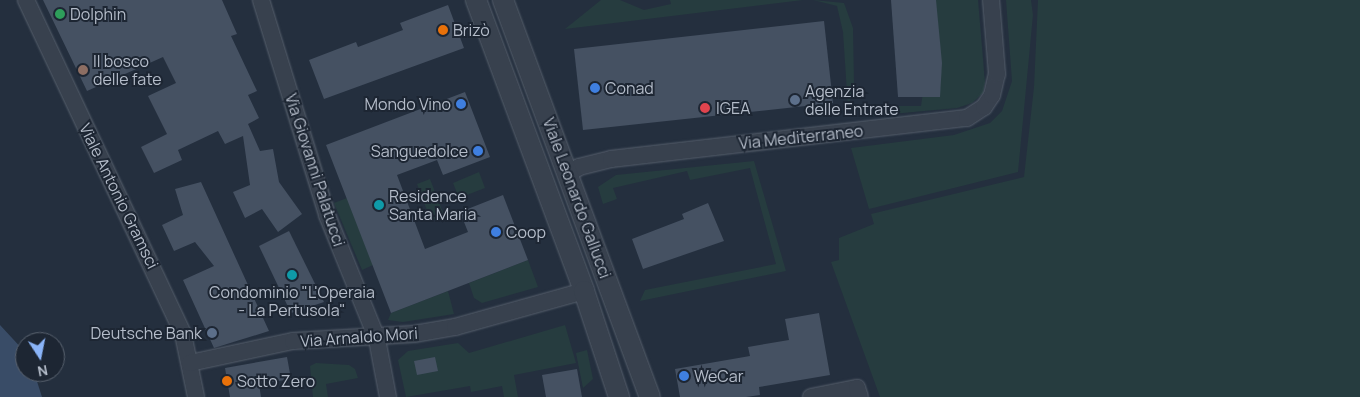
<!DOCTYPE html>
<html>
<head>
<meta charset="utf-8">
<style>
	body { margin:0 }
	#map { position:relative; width:1360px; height:397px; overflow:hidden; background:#242f3e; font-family:Manrope,sans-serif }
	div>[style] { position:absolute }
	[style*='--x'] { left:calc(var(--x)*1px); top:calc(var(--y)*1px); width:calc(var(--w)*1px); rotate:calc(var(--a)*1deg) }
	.green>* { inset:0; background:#263c3f }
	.water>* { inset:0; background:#394c67 }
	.building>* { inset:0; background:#455162 }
	.roads { filter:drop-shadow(0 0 1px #565f6c) drop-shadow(0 0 1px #565f6c) }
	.minor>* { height:16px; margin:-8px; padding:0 8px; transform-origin:8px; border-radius:8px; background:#38414e }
	.tertiary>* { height:20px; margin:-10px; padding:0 10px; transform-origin:10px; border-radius:10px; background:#38414e }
	.dots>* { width:14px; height:14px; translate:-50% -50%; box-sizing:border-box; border:2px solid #1d2633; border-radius:50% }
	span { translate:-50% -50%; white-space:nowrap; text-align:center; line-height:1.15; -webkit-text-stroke:4px #1d2633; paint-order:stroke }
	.poi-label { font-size:16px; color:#b4bcc9 }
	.left { translate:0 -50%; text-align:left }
	.right { translate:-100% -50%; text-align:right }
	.street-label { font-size:16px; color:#b4bcc9 }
	.north { position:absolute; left:15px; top:332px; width:50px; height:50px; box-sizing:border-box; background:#1d2633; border:1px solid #59626f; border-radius:50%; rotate:169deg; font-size:14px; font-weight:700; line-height:20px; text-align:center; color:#b4bcc9 }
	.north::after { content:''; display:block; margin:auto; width:18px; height:22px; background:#8ab4f8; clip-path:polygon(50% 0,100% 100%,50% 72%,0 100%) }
</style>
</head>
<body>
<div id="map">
	<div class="green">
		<div style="clip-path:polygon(601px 0,620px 0,644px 10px,671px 4px,670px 0,803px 0,565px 29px)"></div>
		<div style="clip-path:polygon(813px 0,844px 3px,853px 28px,854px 83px,848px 108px,843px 32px,837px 6px)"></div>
		<div style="clip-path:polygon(936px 0,978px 0,985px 83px,983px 93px,972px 103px,957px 108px,870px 116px,875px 106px,921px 106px)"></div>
		<div style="clip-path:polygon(1006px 0,1031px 0,1033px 15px,1018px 172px,869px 209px,851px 148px,954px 135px,990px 123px,1002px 111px,1012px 81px)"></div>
		<div style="clip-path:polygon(1038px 0,1360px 0,1360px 397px,880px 397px,831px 262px,839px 260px,839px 238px,874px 224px,871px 214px,1024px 177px,1034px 87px)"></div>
		<div style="clip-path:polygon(754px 161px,786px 271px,640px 301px,645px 290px,776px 264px,750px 168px,690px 180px,687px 171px,613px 188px,617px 199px,603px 204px,598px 187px,616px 175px)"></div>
		<div style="clip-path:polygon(479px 172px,485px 188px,459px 198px,453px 183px)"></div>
		<div style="clip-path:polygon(430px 179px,444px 215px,431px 221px,417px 184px)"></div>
		<div style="clip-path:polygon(347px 198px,373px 265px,362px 270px,334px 203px)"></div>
		<div style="clip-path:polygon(528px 260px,538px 287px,482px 303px,474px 298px,469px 283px)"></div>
		<div style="clip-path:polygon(448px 291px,454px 314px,403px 322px,388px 320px,391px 313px)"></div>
		<div style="clip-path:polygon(565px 325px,576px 363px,514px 375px,518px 397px,504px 397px,502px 386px,471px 392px,470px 386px,406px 397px,398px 360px,408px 351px,458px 343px,469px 353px)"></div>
		<div style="clip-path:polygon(587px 350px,593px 379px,583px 388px,576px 353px)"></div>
		<div style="clip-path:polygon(316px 363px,349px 365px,355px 369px,358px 378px,326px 384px,328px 397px,313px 397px,310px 366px)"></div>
	</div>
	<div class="water">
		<div style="clip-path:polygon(0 325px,25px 352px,25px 372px,34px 372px,42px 397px,0 397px)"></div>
	</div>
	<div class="building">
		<div style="clip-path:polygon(43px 0,222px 0,237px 34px,231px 36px,257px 91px,248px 95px,259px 118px,248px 124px,260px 151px,273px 149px,279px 182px,302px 214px,278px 232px,262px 209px,245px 218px,233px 192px,250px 185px,243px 136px,225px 144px,218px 131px,178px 150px,182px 160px,154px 173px,141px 147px,167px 134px,148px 96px,176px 83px,163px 57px,87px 91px)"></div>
		<div style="clip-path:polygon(891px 0,936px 0,942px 63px,940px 97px,898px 97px)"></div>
		<div style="clip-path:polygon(448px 5px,464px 48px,324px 99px,309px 60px,356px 42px,358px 47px,403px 30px,400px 23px)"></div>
		<div style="clip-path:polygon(824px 21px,833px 103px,583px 130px,574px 49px)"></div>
		<div style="clip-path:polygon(465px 92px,490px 157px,443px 175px,437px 160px,397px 175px,425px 249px,468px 232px,460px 212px,503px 195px,528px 260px,391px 313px,326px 145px)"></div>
		<div style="clip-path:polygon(201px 182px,269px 331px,214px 348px,183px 280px,214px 266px,195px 242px,174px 251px,162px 225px,183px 215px,175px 189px)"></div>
		<div style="clip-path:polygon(708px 203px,724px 241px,643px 269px,632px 239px,684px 219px,682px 214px)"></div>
		<div style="clip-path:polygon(289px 231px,324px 302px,291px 313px,259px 246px)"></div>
		<div style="clip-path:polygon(819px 313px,830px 375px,759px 387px,760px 395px,746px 397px,680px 397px,675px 369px,750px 356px,748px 347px,789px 340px,785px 319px)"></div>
		<div style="clip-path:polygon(287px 357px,291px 379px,259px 384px,261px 397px,230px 397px,225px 368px)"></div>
		<div style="clip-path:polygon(435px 357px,438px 371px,417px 375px,414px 361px)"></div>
		<div style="clip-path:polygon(577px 369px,582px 397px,546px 397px,542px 375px)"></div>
	</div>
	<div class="roads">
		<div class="minor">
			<div style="--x:26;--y:0;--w:369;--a:64.8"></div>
			<div style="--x:183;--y:334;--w:64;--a:78.3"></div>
			<div style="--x:261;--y:0;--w:225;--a:72.9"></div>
			<div style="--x:327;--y:215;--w:134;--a:68"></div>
			<div style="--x:377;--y:339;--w:59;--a:79.3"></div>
			<div style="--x:568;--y:174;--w:13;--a:-32"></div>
			<div style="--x:579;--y:167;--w:33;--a:-14"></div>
			<div style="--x:611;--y:159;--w:358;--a:-6.6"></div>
			<div style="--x:967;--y:118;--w:20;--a:-33"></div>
			<div style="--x:984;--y:107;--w:14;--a:-56"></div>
			<div style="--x:992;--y:95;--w:22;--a:-77"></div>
			<div style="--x:997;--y:74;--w:74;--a:-94.6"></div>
			<div style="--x:190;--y:363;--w:105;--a:-12.1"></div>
			<div style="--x:293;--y:341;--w:121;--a:-3.3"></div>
			<div style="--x:414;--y:334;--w:42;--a:-9.7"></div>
			<div style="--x:455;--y:327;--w:134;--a:-15.6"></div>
			<div style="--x:811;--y:397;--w:47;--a:-11.1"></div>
			<div style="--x:857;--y:388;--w:9;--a:72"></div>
		</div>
		<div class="tertiary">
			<div style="--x:476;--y:0;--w:310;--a:69.6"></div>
			<div style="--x:584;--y:291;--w:112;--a:71.7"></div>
			<div style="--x:503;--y:0;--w:423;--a:69.7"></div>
		</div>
	</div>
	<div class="dots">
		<div style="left:60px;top:14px;background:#2e9e5b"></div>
		<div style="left:443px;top:30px;background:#e8710a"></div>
		<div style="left:83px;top:70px;background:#8d6e63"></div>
		<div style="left:595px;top:88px;background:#3f7fe0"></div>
		<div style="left:795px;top:100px;background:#5c6f8a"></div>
		<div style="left:461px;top:104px;background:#3f7fe0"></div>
		<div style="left:705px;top:108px;background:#e0444e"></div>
		<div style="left:478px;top:151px;background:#3f7fe0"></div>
		<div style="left:379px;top:205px;background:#0f9aa8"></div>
		<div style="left:496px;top:232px;background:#3f7fe0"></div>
		<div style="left:292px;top:275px;background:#0f9aa8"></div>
		<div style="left:212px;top:333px;background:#5c6f8a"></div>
		<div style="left:684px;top:376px;background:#3f7fe0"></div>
		<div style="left:227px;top:381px;background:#e8710a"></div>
	</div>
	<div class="poi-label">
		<span class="left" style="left:70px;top:14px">Dolphin</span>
		<span class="left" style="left:453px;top:30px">Brizò</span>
		<span class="left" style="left:93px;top:70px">Il bosco<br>delle fate</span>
		<span class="left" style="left:605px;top:88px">Conad</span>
		<span class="left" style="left:805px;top:100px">Agenzia<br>delle Entrate</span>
		<span class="right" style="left:451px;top:104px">Mondo Vino</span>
		<span class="left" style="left:716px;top:108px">IGEA</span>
		<span class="right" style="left:468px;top:151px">Sanguedolce</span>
		<span class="left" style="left:389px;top:205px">Residence<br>Santa Maria</span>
		<span class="left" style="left:506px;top:232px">Coop</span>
		<span style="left:292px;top:301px">Condominio "L'Operaia<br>- La Pertusola"</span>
		<span class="right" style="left:202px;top:333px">Deutsche Bank</span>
		<span class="left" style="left:694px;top:376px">WeCar</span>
		<span class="left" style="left:237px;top:381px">Sotto Zero</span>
	</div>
	<div class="street-label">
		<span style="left:801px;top:137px;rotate:-6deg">Via Mediterraneo</span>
		<span style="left:315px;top:170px;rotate:72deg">Via Giovanni Palatucci</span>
		<span style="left:119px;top:196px;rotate:64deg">Viale Antonio Gramsci</span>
		<span style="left:577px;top:198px;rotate:70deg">Viale Leonardo Gallucci</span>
		<span style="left:359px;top:337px;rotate:-4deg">Via Arnaldo Mori</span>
	</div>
	<div class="north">N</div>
</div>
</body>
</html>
